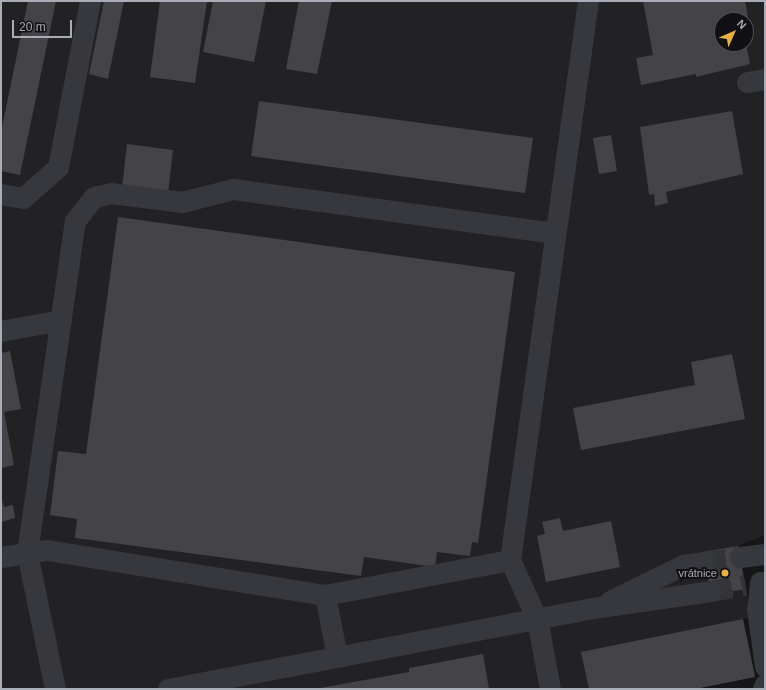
<!DOCTYPE html>
<html>
<head>
<meta charset="utf-8">
<style>
	body { margin:0 }
	#map { position:relative; width:766px; height:690px; overflow:hidden; background:#161618; font-family:Arial,sans-serif }
	div>[style] { position:absolute }
	[style*='--x'] { left:calc(var(--x)*1px); top:calc(var(--y)*1px); width:calc(var(--w)*1px); rotate:calc(var(--a)*1deg) }
	.built>* { inset:0; background:#222225 }
	.building>* { inset:0; background:#434348 }
	.minor-tunnel>* { height:21px; margin-top:-10.5px; transform-origin:0; background:repeating-linear-gradient(90deg,#333438 0 21px,transparent 0 31px) }
	.minor>* { height:21px; margin:-10.5px; padding:0 10.5px; transform-origin:10.5px; border-radius:10.5px; background:#37383d }
	.dots>* { width:11px; height:11px; translate:-50% -50%; box-sizing:border-box; border:2px solid #111113; border-radius:50% }
	span { translate:-50% -50%; white-space:nowrap; text-align:center; line-height:1.15; -webkit-text-stroke:4px #111113; paint-order:stroke }
	.poi-label { font-size:11px; color:#a9adb8 }
	.right { translate:-100% -50%; text-align:right }
	.frame { position:absolute; inset:0; border:2px solid #a9adb8; pointer-events:none }
	.north { position:absolute; left:714px; top:12px; width:40px; height:40px; box-sizing:border-box; background:#111113; border:1px solid #4e4f55; border-radius:50%; rotate:45deg; font-size:11px; font-weight:700; line-height:16px; text-align:center; color:#a9adb8 }
	.north::after { content:''; display:block; margin:auto; width:14px; height:18px; background:#ecb13a; clip-path:polygon(50% 0,100% 100%,50% 72%,0 100%) }
	.scale { position:absolute; left:12px; top:20px; width:60px; height:18px; box-sizing:border-box; border:2px solid #a9adb8; border-top:0; padding-left:5px; font-size:12px; line-height:14px; white-space:nowrap; color:#a9adb8; -webkit-text-stroke:3px #111113; paint-order:stroke }
</style>
</head>
<body>
<div id="map">
	<div class="built">
		<div style="clip-path:polygon(evenodd,1px 1px,765px 1px,765px 535px,738px 546px,751px 618px,743px 619px,755px 677px,695px 689px,1px 689px,1px 1px,722px 20px,746px 20px,746px 44px,722px 44px,722px 20px)"></div>
	</div>
	<div class="building">
		<div style="clip-path:polygon(28px 1px,56px 1px,20px 175px,1px 171px,1px 132px)"></div>
		<div style="clip-path:polygon(104px 1px,124px 1px,108px 79px,89px 74px)"></div>
		<div style="clip-path:polygon(160px 1px,207px 1px,195px 83px,150px 77px)"></div>
		<div style="clip-path:polygon(213px 1px,266px 1px,254px 62px,203px 52px)"></div>
		<div style="clip-path:polygon(299px 1px,332px 1px,317px 74px,286px 69px)"></div>
		<div style="clip-path:polygon(643px 1px,745px 1px,749px 23px,722px 20px,722px 44px,746px 44px,750px 64px,696px 77px,696px 74px,641px 85px,636px 58px,653px 55px)"></div>
		<div style="clip-path:polygon(259px 101px,533px 138px,525px 193px,251px 156px)"></div>
		<div style="clip-path:polygon(732px 111px,743px 174px,666px 192px,668px 203px,655px 206px,654px 194px,649px 195px,640px 127px)"></div>
		<div style="clip-path:polygon(611px 135px,617px 171px,599px 174px,593px 138px)"></div>
		<div style="clip-path:polygon(127px 144px,173px 150px,168px 194px,122px 188px)"></div>
		<div style="clip-path:polygon(118px 217px,515px 272px,478px 543px,472px 542px,470px 556px,437px 552px,435px 567px,364px 557px,361px 576px,75px 538px,77px 519px,50px 515px,58px 451px,86px 454px)"></div>
		<div style="clip-path:polygon(10px 351px,21px 409px,4px 412px,14px 465px,1px 468px,1px 353px)"></div>
		<div style="clip-path:polygon(732px 354px,745px 419px,581px 450px,573px 408px,695px 385px,691px 362px)"></div>
		<div style="clip-path:polygon(1px 496px,4px 507px,13px 505px,15px 518px,1px 522px)"></div>
		<div style="clip-path:polygon(560px 518px,563px 531px,611px 521px,620px 567px,546px 582px,537px 536px,545px 534px,542px 522px)"></div>
		<div style="clip-path:polygon(738px 546px,746px 589px,711px 595px,703px 552px)"></div>
		<div style="clip-path:polygon(743px 619px,755px 677px,695px 689px,589px 689px,581px 652px)"></div>
		<div style="clip-path:polygon(483px 654px,489px 689px,315px 689px,409px 672px,409px 668px)"></div>
	</div>
	<div class="minor-tunnel">
		<div style="--x:705;--y:562;--w:35;--a:-8"></div>
		<div style="--x:711;--y:591;--w:35;--a:-10"></div>
	</div>
	<div class="minor">
		<div style="--x:747;--y:82;--w:18;--a:-9"></div>
		<div style="--x:1;--y:194;--w:22;--a:10"></div>
		<div style="--x:23;--y:198;--w:47;--a:-41.5"></div>
		<div style="--x:58;--y:167;--w:169;--a:-79.1"></div>
		<div style="--x:1;--y:331;--w:61;--a:-10.4"></div>
		<div style="--x:1;--y:557;--w:47;--a:-8.7"></div>
		<div style="--x:47;--y:550;--w:282;--a:9.2"></div>
		<div style="--x:325;--y:595;--w:63;--a:79"></div>
		<div style="--x:740;--y:557;--w:25;--a:-7"></div>
		<div style="--x:760;--y:582;--w:27;--a:96"></div>
		<div style="--x:757;--y:609;--w:58;--a:82"></div>
		<div style="--x:325;--y:595;--w:188;--a:-10.7"></div>
		<div style="--x:610;--y:601;--w:81;--a:-26.3"></div>
		<div style="--x:683;--y:565;--w:22;--a:-8"></div>
		<div style="--x:55;--y:689;--w:139;--a:-101.6"></div>
		<div style="--x:27;--y:553;--w:335;--a:-81.8"></div>
		<div style="--x:75;--y:221;--w:31;--a:-52"></div>
		<div style="--x:94;--y:197;--w:17;--a:-13"></div>
		<div style="--x:111;--y:193;--w:72;--a:7.2"></div>
		<div style="--x:182;--y:202;--w:53;--a:-14.3"></div>
		<div style="--x:233;--y:189;--w:324;--a:7.8"></div>
		<div style="--x:168;--y:689;--w:433;--a:-10.8"></div>
		<div style="--x:593;--y:608;--w:119;--a:-8.2"></div>
		<div style="--x:550;--y:689;--w:71;--a:-100.5"></div>
		<div style="--x:537;--y:619;--w:65;--a:-114.6"></div>
		<div style="--x:510;--y:560;--w:564;--a:-82.06"></div>
		<div style="--x:763;--y:689;--w:5;--a:-68"></div>
	</div>
	<div class="dots">
		<div style="left:725px;top:573px;background:#ecb13a"></div>
	</div>
	<div class="poi-label">
		<span class="right" style="left:717px;top:573px">vrátnice</span>
	</div>
	<div class="frame"></div>
	<div class="north">N</div>
	<div class="scale">20 m</div>
</div>
</body>
</html>
